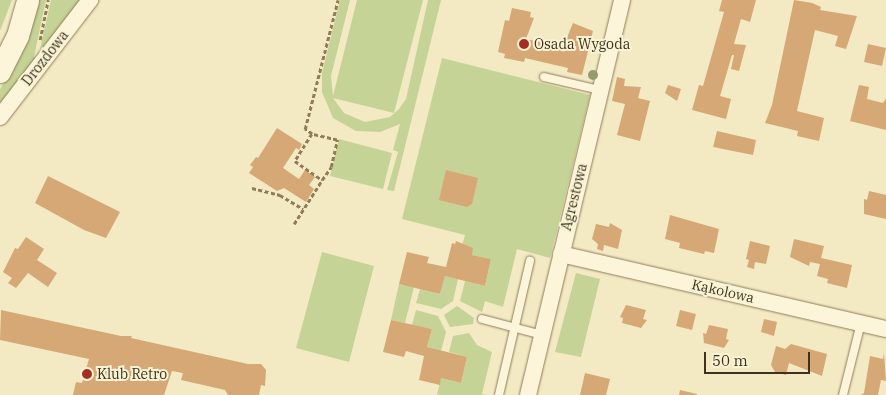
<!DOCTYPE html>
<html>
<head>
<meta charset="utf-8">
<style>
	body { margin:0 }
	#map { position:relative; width:886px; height:395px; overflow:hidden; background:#f3eac4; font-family:"IBM Plex Serif",serif }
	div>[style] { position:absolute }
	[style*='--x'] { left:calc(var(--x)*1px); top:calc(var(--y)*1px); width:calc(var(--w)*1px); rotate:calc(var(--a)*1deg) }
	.green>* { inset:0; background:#c5d396 }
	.building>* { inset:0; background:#d5a876 }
	.path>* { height:2.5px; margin-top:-1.25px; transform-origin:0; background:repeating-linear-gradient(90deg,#907c58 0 4px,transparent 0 6.5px) }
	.roads { filter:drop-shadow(0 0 1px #907c58) drop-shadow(0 0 1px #907c58) }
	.service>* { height:8px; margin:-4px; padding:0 4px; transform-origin:4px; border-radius:4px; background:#fcf5d9 }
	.minor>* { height:16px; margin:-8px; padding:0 8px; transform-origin:8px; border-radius:8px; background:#fcf5d9 }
	.secondary>* { height:22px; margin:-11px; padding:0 11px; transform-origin:11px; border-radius:11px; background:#fcf5d9 }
	.trees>* { width:10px; height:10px; margin:-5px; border-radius:50%; background:#959c6b }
	.dots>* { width:14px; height:14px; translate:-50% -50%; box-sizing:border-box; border:2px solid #f9f3d5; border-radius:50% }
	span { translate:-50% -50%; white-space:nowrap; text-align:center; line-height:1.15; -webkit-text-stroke:4px #f9f3d5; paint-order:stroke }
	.poi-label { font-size:14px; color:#3f311d }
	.left { translate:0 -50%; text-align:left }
	.street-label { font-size:14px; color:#3f311d }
	.scale { position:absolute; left:704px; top:352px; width:106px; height:22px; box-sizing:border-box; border:2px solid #3f311d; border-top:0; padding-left:6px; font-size:15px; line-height:18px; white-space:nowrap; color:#3f311d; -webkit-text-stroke:4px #f9f3d5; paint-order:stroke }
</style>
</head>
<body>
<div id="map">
	<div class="green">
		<div style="clip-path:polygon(0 0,12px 0,0 31px)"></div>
		<div style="clip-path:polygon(38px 0,46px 0,34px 57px,37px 59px,0 107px,0 89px,12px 70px)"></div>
		<div style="clip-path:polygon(51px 0,83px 0,42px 51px,40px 49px)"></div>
		<div style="clip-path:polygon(340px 0,350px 0,331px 76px,333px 96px,357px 0,423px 0,394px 113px,333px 98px,344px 113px,365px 122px,390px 117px,399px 109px,406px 99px,428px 0,441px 0,394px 191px,387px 190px,398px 152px,393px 150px,400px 124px,380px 132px,356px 131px,333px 118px,322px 92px,322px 73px)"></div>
		<div style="clip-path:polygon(442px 58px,590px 95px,550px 258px,517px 249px,503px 307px,485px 301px,482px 312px,460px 301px,465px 281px,485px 286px,491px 259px,472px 255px,462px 246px,465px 235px,402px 219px)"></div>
		<div style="clip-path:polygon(339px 139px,392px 153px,383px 189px,330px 176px)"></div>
		<div style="clip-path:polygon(322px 252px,374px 266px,349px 362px,296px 348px)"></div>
		<div style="clip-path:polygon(576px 273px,600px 279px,581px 357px,555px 352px)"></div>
		<div style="clip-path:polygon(445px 276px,458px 279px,453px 301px,441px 309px,416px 303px,420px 289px,440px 294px)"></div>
		<div style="clip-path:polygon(399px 284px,414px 287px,405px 323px,391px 320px)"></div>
		<div style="clip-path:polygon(457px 306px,474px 318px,473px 324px,450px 327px,444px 315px)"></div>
		<div style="clip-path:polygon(416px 310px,438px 316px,446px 332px,441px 351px,427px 347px,432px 329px,412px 325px)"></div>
		<div style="clip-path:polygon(469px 333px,477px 345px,492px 352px,482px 394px,486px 395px,437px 395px,441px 378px,461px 383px,467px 357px,449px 352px,453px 336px)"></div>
	</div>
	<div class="building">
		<div style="clip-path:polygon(722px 0,756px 0,750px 22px,741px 19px,734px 44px,746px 45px,739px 71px,731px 69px,734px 55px,732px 55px,720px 96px,731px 99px,726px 119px,692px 110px,699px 85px,703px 86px,724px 12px,719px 11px)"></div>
		<div style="clip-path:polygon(794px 0,812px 3px,821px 7px,820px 10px,857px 16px,846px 49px,835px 46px,838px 36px,815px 30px,797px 111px,824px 118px,819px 141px,797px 136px,798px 131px,765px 123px,772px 105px)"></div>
		<div style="clip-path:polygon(512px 8px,531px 12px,530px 17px,534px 18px,526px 39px,563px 47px,573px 23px,593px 31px,582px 75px,567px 72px,568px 68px,525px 58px,524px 62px,504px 58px,505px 54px,498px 52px,505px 20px,509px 21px)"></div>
		<div style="clip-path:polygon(868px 44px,886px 48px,882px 66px,864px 62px)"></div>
		<div style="clip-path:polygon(617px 77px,625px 79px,624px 86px,641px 87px,638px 98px,650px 101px,640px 141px,617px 135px,625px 104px,612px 101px)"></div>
		<div style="clip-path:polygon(668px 85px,681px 89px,677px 101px,665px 93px)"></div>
		<div style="clip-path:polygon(859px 85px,869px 87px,867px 99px,883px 103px,886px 98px,886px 130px,850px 121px)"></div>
		<div style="clip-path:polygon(277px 128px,302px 144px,299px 150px,296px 148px,283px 168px,299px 179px,305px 170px,315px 177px,309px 185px,314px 189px,306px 202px,284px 188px,277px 191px,249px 173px,253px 167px,250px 165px,256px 157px,258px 158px)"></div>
		<div style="clip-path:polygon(717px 131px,756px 140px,753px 155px,713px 147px)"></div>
		<div style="clip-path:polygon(446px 170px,478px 178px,472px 204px,467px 207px,439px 200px)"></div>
		<div style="clip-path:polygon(48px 176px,120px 212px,106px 238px,84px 230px,35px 203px)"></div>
		<div style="clip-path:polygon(869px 191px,886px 195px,886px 219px,864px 214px,864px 199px,867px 200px)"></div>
		<div style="clip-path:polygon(670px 215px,719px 229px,714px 253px,705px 251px,704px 254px,679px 248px,680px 243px,665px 239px)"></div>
		<div style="clip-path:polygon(610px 223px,622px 230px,618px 249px,604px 245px,603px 251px,597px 249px,598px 244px,592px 239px,596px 224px,609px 227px)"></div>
		<div style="clip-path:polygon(26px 237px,44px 249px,37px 260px,57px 273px,48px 287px,28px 273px,16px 288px,8px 283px,12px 278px,3px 272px,15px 248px,18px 249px)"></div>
		<div style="clip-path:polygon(794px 239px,824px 246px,821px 258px,852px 265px,847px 288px,827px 283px,828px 279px,817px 276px,820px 264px,810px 262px,809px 266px,790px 257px)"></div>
		<div style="clip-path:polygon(456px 241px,473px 248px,472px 255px,491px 259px,485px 286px,445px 276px,440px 294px,399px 284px,407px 252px,429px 257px,427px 263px,446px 267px,452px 243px,455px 244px)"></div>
		<div style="clip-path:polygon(750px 241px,770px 246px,766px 264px,755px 262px,754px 269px,747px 267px,749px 260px,746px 259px)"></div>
		<div style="clip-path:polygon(626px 305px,646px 310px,643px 319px,647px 320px,641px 328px,622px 323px,623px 318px,620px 317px)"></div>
		<div style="clip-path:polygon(1px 310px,121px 336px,132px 336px,131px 338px,248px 364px,261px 364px,266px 370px,265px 386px,261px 385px,259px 395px,228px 395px,225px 390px,181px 380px,183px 373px,172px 371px,164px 395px,73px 395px,76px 382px,82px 383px,89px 359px,0 340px)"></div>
		<div style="clip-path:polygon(680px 310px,696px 314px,692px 330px,676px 326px)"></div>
		<div style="clip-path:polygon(764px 319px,777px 322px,774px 336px,761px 332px)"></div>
		<div style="clip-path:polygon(391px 320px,432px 329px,427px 347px,467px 357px,461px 383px,441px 378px,440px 385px,419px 380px,424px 356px,406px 351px,404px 357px,383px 352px)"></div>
		<div style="clip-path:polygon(709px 325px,728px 329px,726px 339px,729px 340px,724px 348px,704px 343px,703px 333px,706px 334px)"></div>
		<div style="clip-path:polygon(791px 344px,827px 354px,822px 376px,789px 363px,786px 375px,775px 372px,771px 365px,776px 346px,785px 349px)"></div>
		<div style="clip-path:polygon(884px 353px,886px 381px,881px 380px,878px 395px,861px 395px,864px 393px,870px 356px,883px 359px)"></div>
		<div style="clip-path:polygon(585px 373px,610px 379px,606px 395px,580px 395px)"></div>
		<div style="clip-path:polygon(680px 390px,697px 394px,697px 395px,679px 395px)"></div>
	</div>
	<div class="path">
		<div style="--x:40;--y:40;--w:41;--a:-78.7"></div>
		<div style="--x:312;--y:134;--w:32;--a:122"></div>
		<div style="--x:295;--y:161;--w:33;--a:35"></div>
		<div style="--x:322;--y:180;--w:16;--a:-55"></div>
		<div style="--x:331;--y:167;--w:28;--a:-77"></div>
		<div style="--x:337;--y:140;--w:26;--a:-167"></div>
		<div style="--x:312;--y:134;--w:9;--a:-144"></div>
		<div style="--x:305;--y:129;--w:133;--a:-75.7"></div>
		<div style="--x:252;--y:188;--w:29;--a:14"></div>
		<div style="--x:280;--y:195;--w:27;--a:31"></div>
		<div style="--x:294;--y:224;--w:52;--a:-57.5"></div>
	</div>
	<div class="roads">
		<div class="service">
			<div style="--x:544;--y:77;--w:57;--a:13.1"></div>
			<div style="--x:482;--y:319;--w:62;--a:14.9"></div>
			<div style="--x:499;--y:395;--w:138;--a:-77"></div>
			<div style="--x:843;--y:395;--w:74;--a:-76"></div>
		</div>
		<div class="minor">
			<div style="--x:0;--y:117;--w:148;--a:-52.4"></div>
			<div style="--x:561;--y:254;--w:334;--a:13"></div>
			<div style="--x:528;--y:395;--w:406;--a:-76.6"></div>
		</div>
		<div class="secondary">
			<div style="--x:0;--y:72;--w:40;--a:-63.4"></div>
			<div style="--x:18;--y:36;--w:37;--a:-74"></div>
		</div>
	</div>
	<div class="trees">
		<div style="left:593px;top:75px"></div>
	</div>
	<div class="dots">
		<div style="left:524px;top:44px;background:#a62e21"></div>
		<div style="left:87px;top:374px;background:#a62e21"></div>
	</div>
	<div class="poi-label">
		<span class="left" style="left:534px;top:44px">Osada Wygoda</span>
		<span class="left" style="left:97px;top:374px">Klub Retro</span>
	</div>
	<div class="street-label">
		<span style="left:45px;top:58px;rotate:-52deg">Drozdowa</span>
		<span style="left:574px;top:197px;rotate:-76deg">Agrestowa</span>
		<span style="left:723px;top:291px;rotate:13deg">Kąkolowa</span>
	</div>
	<div class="scale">50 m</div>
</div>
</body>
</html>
